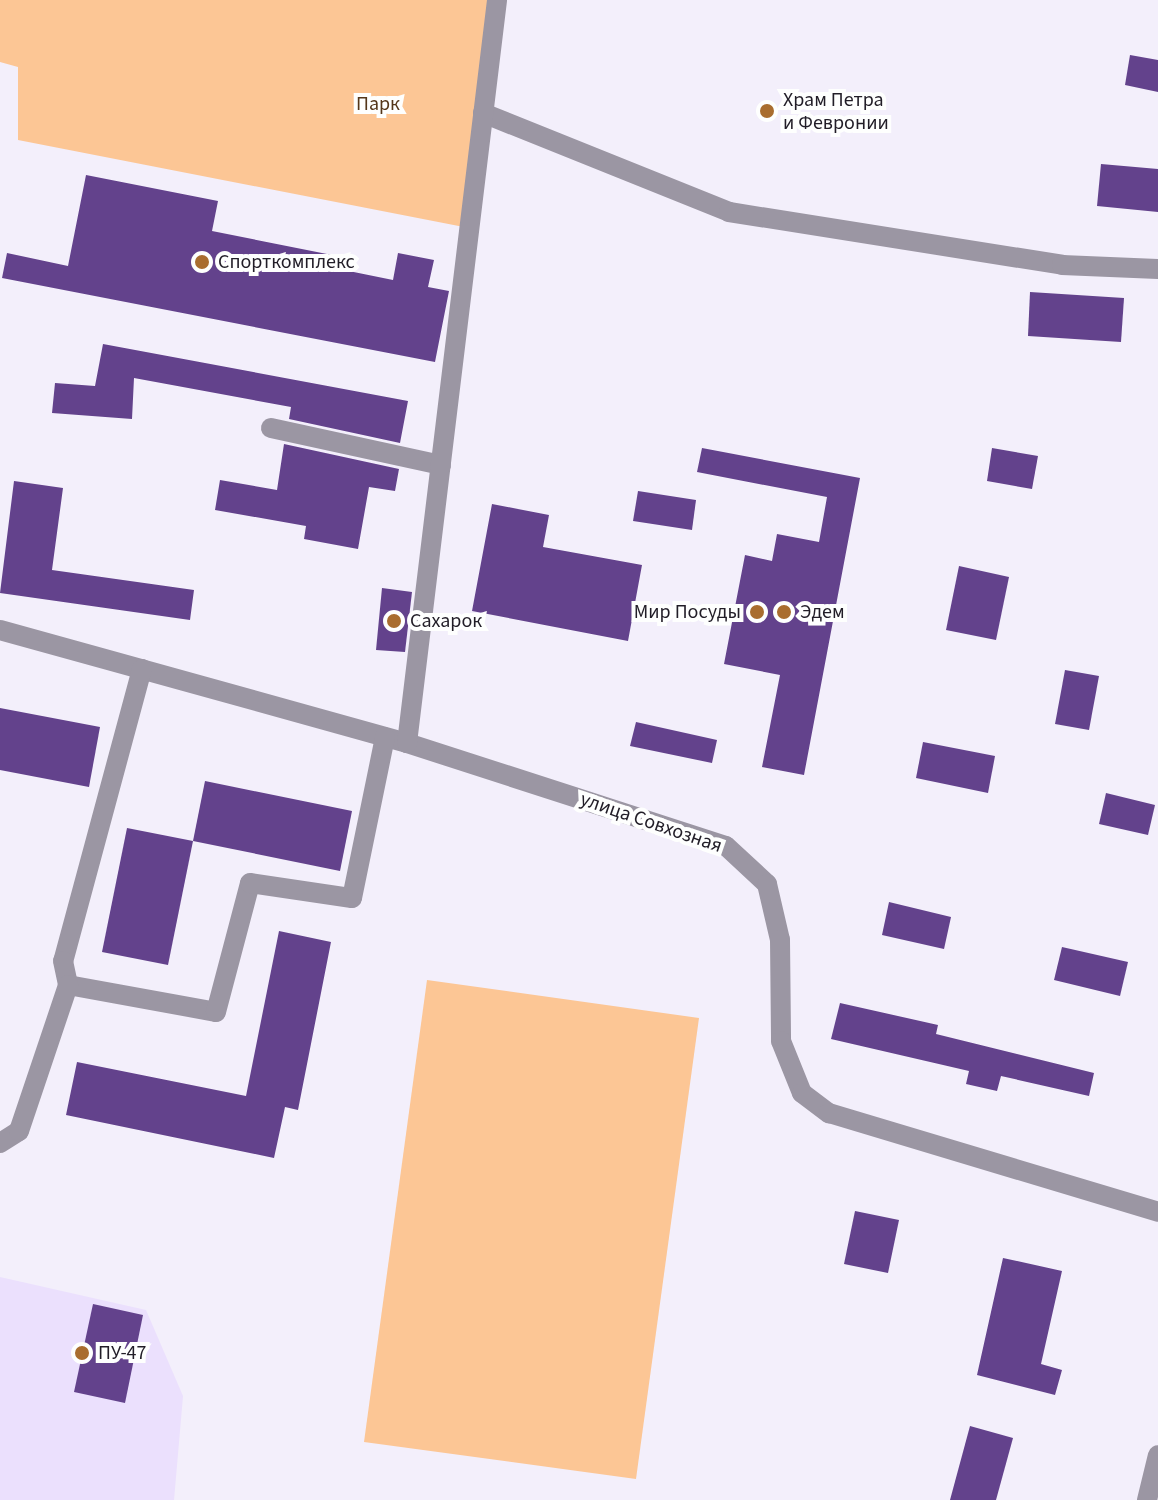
<!DOCTYPE html>
<html>
<head>
<meta charset="utf-8">
<style>
	body { margin:0 }
	#map { position:relative; width:1158px; height:1500px; overflow:hidden; background:#f3effb; font-family:"Source Sans 3",sans-serif }
	div>[style] { position:absolute }
	[style*='--x'] { left:calc(var(--x)*1px); top:calc(var(--y)*1px); width:calc(var(--w)*1px); rotate:calc(var(--a)*1deg) }
	.built>* { inset:0; background:#ebe0fd }
	.green>* { inset:0; background:#fcc695 }
	.building>* { inset:0; background:#63428c }
	.minor>* { height:20px; margin:-10px; padding:0 10px; transform-origin:10px; border-radius:10px; background:#9b96a3 }
	.dots>* { width:22px; height:22px; translate:-50% -50%; box-sizing:border-box; border:4px solid #fefffe; border-radius:50% }
	span { translate:-50% -50%; white-space:nowrap; text-align:center; line-height:1.15; -webkit-text-stroke:8px #fefffe; paint-order:stroke }
	.poi-label { font-size:20px; color:#211d27 }
	.left { translate:0 -50%; text-align:left }
	.right { translate:-100% -50%; text-align:right }
	.park-label { font-size:20px; color:#54371a }
	.street-label { font-size:20px; color:#211d27 }
</style>
</head>
<body>
<div id="map">
	<div class="built">
		<div style="clip-path:polygon(0 1277px,146px 1310px,183px 1396px,174px 1500px,0 1500px)"></div>
	</div>
	<div class="green">
		<div style="clip-path:polygon(0 0,497px 0,469px 228px,18px 140px,18px 67px,0 62px)"></div>
		<div style="clip-path:polygon(427px 980px,699px 1018px,636px 1479px,364px 1442px)"></div>
	</div>
	<div class="building">
		<div style="clip-path:polygon(1130px 55px,1158px 60px,1158px 92px,1125px 85px)"></div>
		<div style="clip-path:polygon(1101px 164px,1158px 169px,1158px 212px,1097px 206px)"></div>
		<div style="clip-path:polygon(86px 175px,218px 201px,212px 231px,337px 256px,334px 268px,393px 280px,398px 253px,434px 260px,428px 287px,449px 291px,435px 362px,2px 278px,7px 253px,68px 266px)"></div>
		<div style="clip-path:polygon(1030px 292px,1124px 298px,1121px 342px,1028px 336px)"></div>
		<div style="clip-path:polygon(103px 344px,408px 401px,400px 443px,289px 419px,291px 407px,134px 378px,132px 419px,52px 413px,55px 383px,95px 386px)"></div>
		<div style="clip-path:polygon(284px 444px,399px 469px,395px 491px,369px 487px,358px 549px,304px 539px,306px 526px,215px 510px,220px 480px,277px 490px)"></div>
		<div style="clip-path:polygon(702px 448px,860px 478px,804px 775px,762px 767px,780px 675px,724px 664px,745px 555px,772px 561px,777px 534px,819px 542px,827px 497px,697px 472px)"></div>
		<div style="clip-path:polygon(992px 448px,1038px 456px,1032px 489px,987px 481px)"></div>
		<div style="clip-path:polygon(14px 481px,63px 488px,52px 570px,194px 590px,190px 620px,0 593px)"></div>
		<div style="clip-path:polygon(638px 491px,696px 500px,692px 530px,633px 521px)"></div>
		<div style="clip-path:polygon(492px 504px,549px 515px,543px 547px,642px 565px,628px 641px,472px 611px)"></div>
		<div style="clip-path:polygon(959px 566px,1009px 577px,996px 640px,946px 630px)"></div>
		<div style="clip-path:polygon(382px 588px,412px 592px,405px 652px,376px 650px)"></div>
		<div style="clip-path:polygon(1065px 670px,1099px 676px,1089px 730px,1055px 724px)"></div>
		<div style="clip-path:polygon(0 708px,100px 727px,89px 787px,0 770px)"></div>
		<div style="clip-path:polygon(636px 722px,717px 740px,712px 763px,630px 746px)"></div>
		<div style="clip-path:polygon(923px 742px,995px 756px,988px 793px,916px 778px)"></div>
		<div style="clip-path:polygon(205px 781px,352px 811px,340px 871px,193px 841px)"></div>
		<div style="clip-path:polygon(1106px 793px,1155px 805px,1148px 835px,1099px 824px)"></div>
		<div style="clip-path:polygon(127px 828px,193px 841px,168px 965px,102px 952px)"></div>
		<div style="clip-path:polygon(889px 902px,951px 917px,944px 949px,882px 935px)"></div>
		<div style="clip-path:polygon(279px 931px,331px 942px,298px 1110px,285px 1107px,274px 1158px,66px 1115px,77px 1062px,246px 1096px)"></div>
		<div style="clip-path:polygon(1062px 947px,1128px 962px,1120px 996px,1054px 980px)"></div>
		<div style="clip-path:polygon(840px 1003px,938px 1025px,936px 1034px,1094px 1073px,1089px 1096px,1001px 1076px,997px 1091px,966px 1084px,969px 1071px,831px 1039px)"></div>
		<div style="clip-path:polygon(855px 1211px,899px 1220px,888px 1273px,844px 1264px)"></div>
		<div style="clip-path:polygon(1003px 1258px,1062px 1271px,1041px 1364px,1062px 1370px,1055px 1395px,977px 1375px)"></div>
		<div style="clip-path:polygon(93px 1304px,143px 1315px,125px 1403px,74px 1392px)"></div>
		<div style="clip-path:polygon(970px 1426px,1013px 1438px,996px 1500px,950px 1500px)"></div>
	</div>
	<div class="minor">
		<div style="--x:483;--y:113;--w:265;--a:21.9"></div>
		<div style="--x:729;--y:212;--w:337;--a:9"></div>
		<div style="--x:1062;--y:265;--w:96;--a:2.4"></div>
		<div style="--x:271;--y:428;--w:174;--a:12.3"></div>
		<div style="--x:0;--y:630;--w:422;--a:15.5"></div>
		<div style="--x:407;--y:743;--w:335;--a:17.9"></div>
		<div style="--x:726;--y:846;--w:56;--a:42.8"></div>
		<div style="--x:767;--y:884;--w:57;--a:76.9"></div>
		<div style="--x:780;--y:940;--w:101;--a:89.4"></div>
		<div style="--x:781;--y:1041;--w:56;--a:68"></div>
		<div style="--x:802;--y:1093;--w:34;--a:37"></div>
		<div style="--x:829;--y:1113;--w:344;--a:16.7"></div>
		<div style="--x:142;--y:669;--w:302;--a:105.1"></div>
		<div style="--x:63;--y:961;--w:25;--a:78"></div>
		<div style="--x:68;--y:985;--w:150;--a:10.3"></div>
		<div style="--x:216;--y:1012;--w:133;--a:-75.2"></div>
		<div style="--x:250;--y:883;--w:103;--a:8.4"></div>
		<div style="--x:352;--y:898;--w:164;--a:-78.4"></div>
		<div style="--x:407;--y:743;--w:748;--a:-83.09"></div>
		<div style="--x:0;--y:1143;--w:22;--a:-32"></div>
		<div style="--x:19;--y:1131;--w:154;--a:-71.4"></div>
		<div style="--x:1147;--y:1500;--w:46;--a:-76.3"></div>
	</div>
	<div class="dots">
		<div style="left:767px;top:111px;background:#a96d2f"></div>
		<div style="left:202px;top:262px;background:#a96d2f"></div>
		<div style="left:757px;top:612px;background:#a96d2f"></div>
		<div style="left:784px;top:612px;background:#a96d2f"></div>
		<div style="left:394px;top:621px;background:#a96d2f"></div>
		<div style="left:82px;top:1353px;background:#a96d2f"></div>
	</div>
	<div class="poi-label">
		<span class="left" style="left:783px;top:112px">Храм Петра<br>и Февронии</span>
		<span class="left" style="left:218px;top:262px">Спорткомплекс</span>
		<span class="right" style="left:741px;top:612px">Мир Посуды</span>
		<span class="left" style="left:800px;top:612px">Эдем</span>
		<span class="left" style="left:410px;top:621px">Сахарок</span>
		<span class="left" style="left:98px;top:1353px">ПУ-47</span>
	</div>
	<div class="park-label">
		<span style="left:378px;top:104px">Парк</span>
	</div>
	<div class="street-label">
		<span style="left:651px;top:823px;rotate:19deg">улица Совхозная</span>
	</div>
</div>
</body>
</html>
